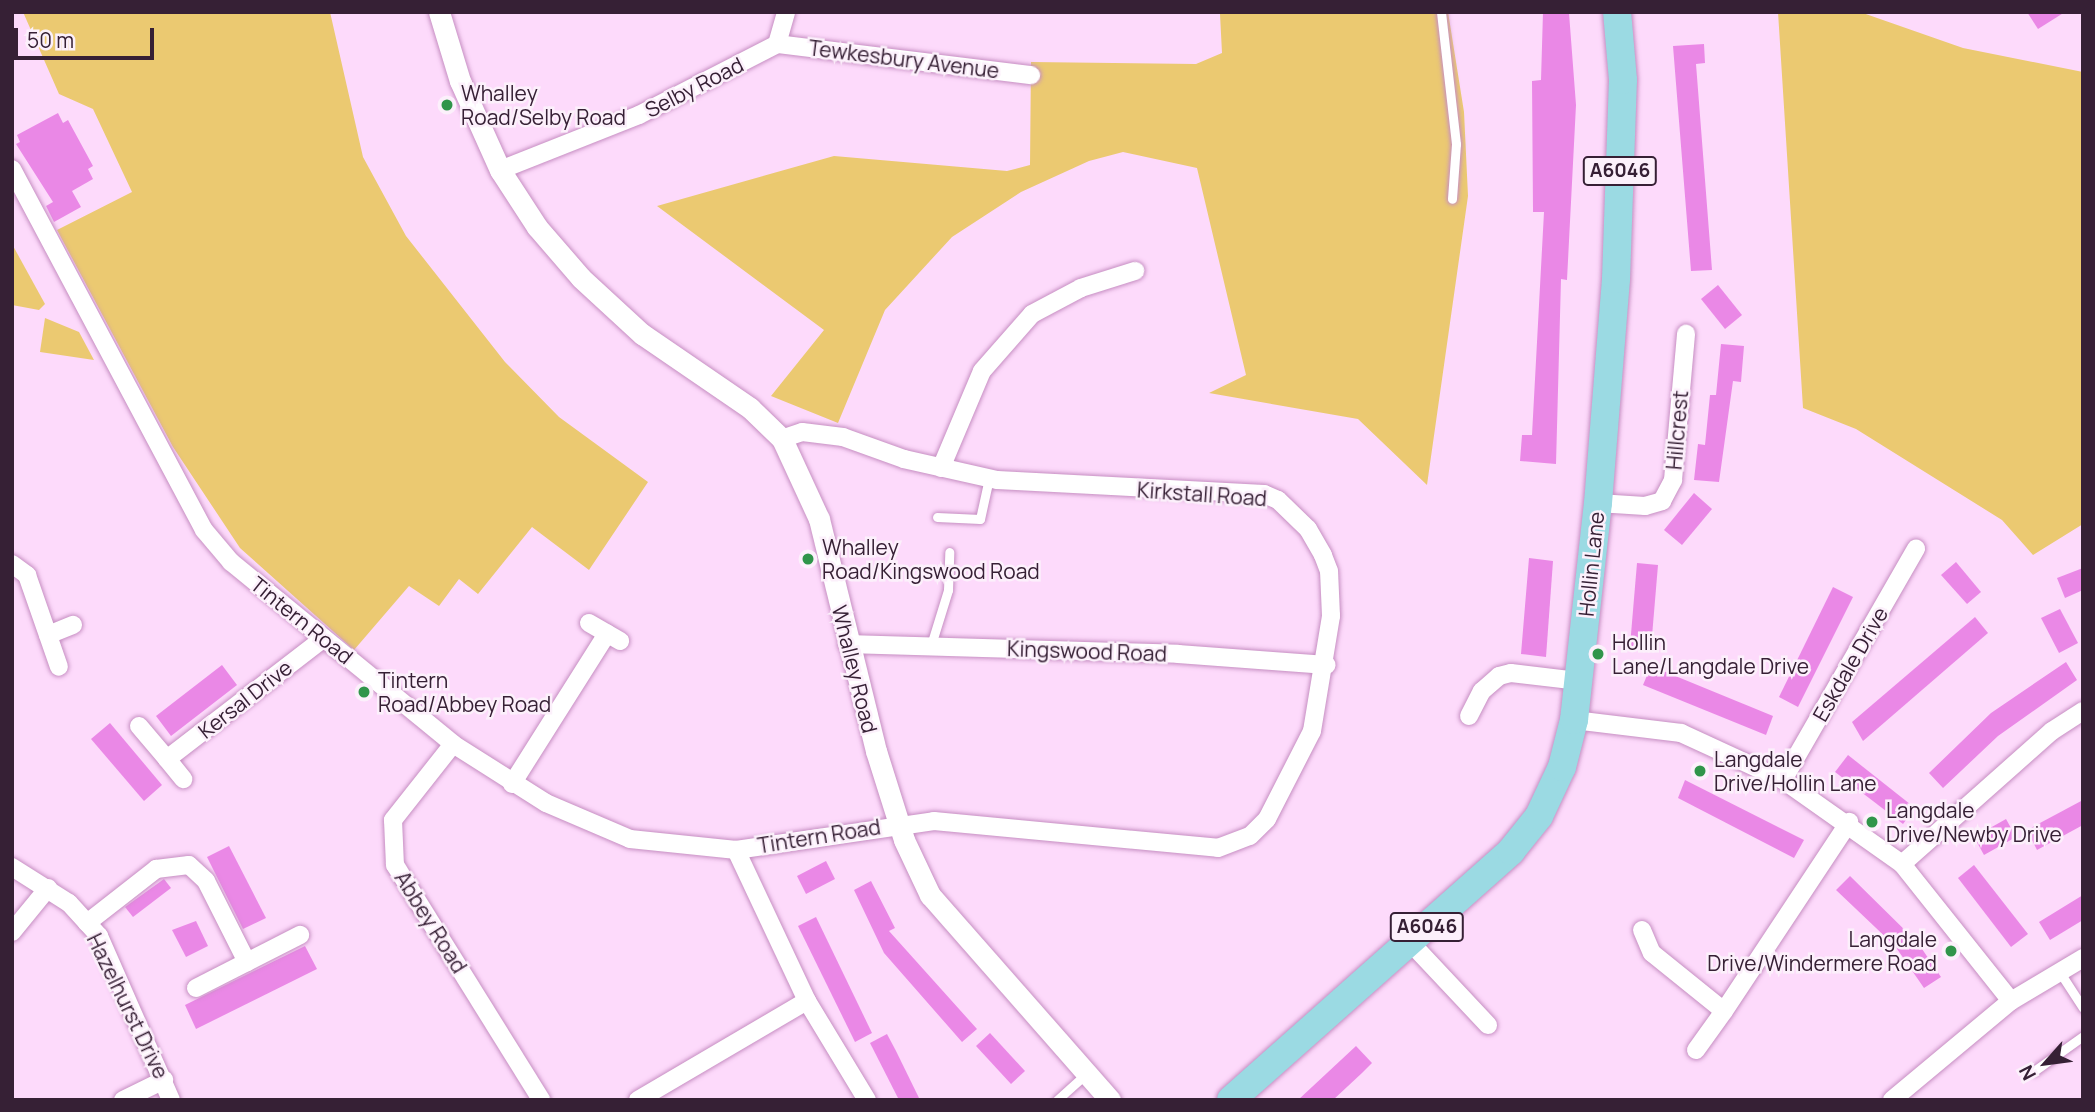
<!DOCTYPE html>
<html>
<head>
<meta charset="utf-8">
<style>
	body { margin:0 }
	#map { position:relative; width:2095px; height:1112px; overflow:hidden; background:#fddafb; font-family:Manrope,sans-serif }
	div>[style] { position:absolute }
	[style*='--x'] { left:calc(var(--x)*1px); top:calc(var(--y)*1px); width:calc(var(--w)*1px); rotate:calc(var(--a)*1deg) }
	.green>* { inset:0; background:#ebc971 }
	.building>* { inset:0; background:#ea88e6 }
	.roads { filter:drop-shadow(0 0 2px #c68ec2) drop-shadow(0 0 2px #c68ec2) }
	.service>* { height:9px; margin:-4.5px; padding:0 4.5px; transform-origin:4.5px; border-radius:4.5px; background:#fff }
	.minor>* { height:18px; margin:-9px; padding:0 9px; transform-origin:9px; border-radius:9px; background:#fff }
	.tertiary>* { height:21px; margin:-10.5px; padding:0 10.5px; transform-origin:10.5px; border-radius:10.5px; background:#fff }
	.primary>* { height:28px; margin:-14px; padding:0 14px; transform-origin:14px; border-radius:14px; background:#9bdae3 }
	.dots>* { width:19px; height:19px; translate:-50% -50%; box-sizing:border-box; border:4px solid #fcf0fb; border-radius:50% }
	span { translate:-50% -50%; white-space:nowrap; text-align:center; line-height:1.15; -webkit-text-stroke:5px #fcf0fb; paint-order:stroke }
	.shield-label span { padding:2px 5px; background:#fcf0fb; border:2px solid; border-radius:5px; -webkit-text-stroke-width:0 }
	.shield-label { font-size:19px; color:#362035; font-weight:700 }
	.street-label { font-size:21px; color:#362035 }
	.poi-label { font-size:21px; color:#362035 }
	.left { translate:0 -50%; text-align:left }
	.right { translate:-100% -50%; text-align:right }
	.frame { position:absolute; inset:0; border:14px solid #362035; pointer-events:none }
	.north { position:absolute; left:2011px; top:1028px; width:70px; height:70px; -webkit-text-stroke:5px #fcf0fb; paint-order:stroke; rotate:242deg; font-size:19px; font-weight:700; line-height:28px; text-align:center; color:#362035 }
	.north::after { content:''; display:block; margin:auto; width:24px; height:32px; background:#362035; clip-path:polygon(50% 0,100% 100%,50% 72%,0 100%) }
	.scale { position:absolute; left:14px; top:28px; width:140px; height:32px; box-sizing:border-box; border:4px solid #362035; border-top:0; padding-left:9px; font-size:21px; line-height:24px; white-space:nowrap; color:#362035; -webkit-text-stroke:5px #fcf0fb; paint-order:stroke }
</style>
</head>
<body>
<div id="map">
	<div class="green">
		<div style="clip-path:polygon(23px 12px,330px 12px,363px 157px,406px 236px,505px 362px,559px 417px,648px 482px,589px 570px,532px 527px,478px 594px,459px 579px,439px 606px,409px 586px,354px 650px,240px 548px,173px 447px,57px 230px,132px 192px,93px 109px,59px 94px)"></div>
		<div style="clip-path:polygon(1448px 12px,1464px 112px,1468px 196px,1427px 485px,1358px 419px,1209px 393px,1246px 375px,1197px 168px,1123px 152px,1089px 161px,1021px 192px,952px 237px,885px 310px,838px 423px,771px 396px,824px 330px,657px 206px,834px 156px,1007px 171px,1030px 165px,1031px 62px,1196px 64px,1222px 53px,1220px 14px)"></div>
		<div style="clip-path:polygon(1778px 12px,1860px 12px,1963px 48px,2083px 72px,2083px 524px,2033px 555px,2002px 520px,1856px 429px,1803px 408px)"></div>
		<div style="clip-path:polygon(12px 244px,45px 304px,39px 310px,12px 305px)"></div>
		<div style="clip-path:polygon(45px 318px,79px 332px,94px 360px,40px 352px)"></div>
	</div>
	<div class="building">
		<div style="clip-path:polygon(1543px 12px,1569px 13px,1576px 105px,1567px 280px,1561px 279px,1556px 464px,1520px 461px,1522px 435px,1532px 435px,1544px 212px,1533px 212px,1532px 81px,1541px 80px)"></div>
		<div style="clip-path:polygon(2027px 12px,2065px 12px,2038px 29px)"></div>
		<div style="clip-path:polygon(1704px 44px,1705px 63px,1696px 64px,1712px 270px,1691px 271px,1673px 46px)"></div>
		<div style="clip-path:polygon(58px 113px,63px 123px,68px 120px,93px 166px,88px 169px,93px 179px,72px 191px,81px 207px,54px 222px,46px 206px,53px 202px,16px 144px,20px 142px,17px 135px)"></div>
		<div style="clip-path:polygon(1718px 285px,1742px 315px,1725px 329px,1701px 299px)"></div>
		<div style="clip-path:polygon(1721px 344px,1744px 346px,1741px 382px,1733px 381px,1719px 482px,1694px 480px,1698px 444px,1705px 445px,1710px 395px,1716px 395px)"></div>
		<div style="clip-path:polygon(1694px 493px,1712px 509px,1682px 545px,1664px 530px)"></div>
		<div style="clip-path:polygon(1529px 558px,1553px 561px,1546px 657px,1521px 654px)"></div>
		<div style="clip-path:polygon(1956px 562px,1981px 592px,1967px 604px,1941px 575px)"></div>
		<div style="clip-path:polygon(1637px 563px,1658px 565px,1651px 648px,1630px 646px)"></div>
		<div style="clip-path:polygon(2083px 568px,2083px 590px,2065px 598px,2057px 578px)"></div>
		<div style="clip-path:polygon(1833px 587px,1853px 597px,1798px 707px,1779px 697px)"></div>
		<div style="clip-path:polygon(2060px 609px,2078px 643px,2059px 653px,2041px 618px)"></div>
		<div style="clip-path:polygon(1975px 617px,1988px 633px,1863px 741px,1852px 722px)"></div>
		<div style="clip-path:polygon(2066px 662px,2077px 680px,1998px 736px,1943px 788px,1929px 773px,1991px 713px)"></div>
		<div style="clip-path:polygon(222px 665px,237px 685px,171px 736px,156px 716px)"></div>
		<div style="clip-path:polygon(1651px 666px,1773px 716px,1766px 735px,1643px 685px)"></div>
		<div style="clip-path:polygon(110px 723px,162px 785px,144px 801px,91px 739px)"></div>
		<div style="clip-path:polygon(1848px 755px,1915px 808px,1903px 824px,1835px 772px)"></div>
		<div style="clip-path:polygon(1685px 780px,1804px 840px,1794px 858px,1678px 798px)"></div>
		<div style="clip-path:polygon(2083px 800px,2083px 825px,2037px 850px,2027px 830px)"></div>
		<div style="clip-path:polygon(2006px 819px,2016px 837px,1984px 855px,1974px 837px)"></div>
		<div style="clip-path:polygon(229px 846px,266px 918px,243px 929px,207px 857px)"></div>
		<div style="clip-path:polygon(826px 861px,835px 879px,806px 894px,797px 876px)"></div>
		<div style="clip-path:polygon(1974px 865px,2028px 934px,2011px 947px,1958px 878px)"></div>
		<div style="clip-path:polygon(1850px 876px,1918px 943px,1941px 977px,1924px 988px,1895px 946px,1836px 890px)"></div>
		<div style="clip-path:polygon(164px 879px,171px 888px,133px 917px,125px 907px)"></div>
		<div style="clip-path:polygon(871px 881px,895px 928px,889px 931px,977px 1029px,962px 1042px,884px 953px,854px 890px)"></div>
		<div style="clip-path:polygon(2083px 895px,2083px 920px,2050px 940px,2039px 922px)"></div>
		<div style="clip-path:polygon(816px 917px,872px 1033px,855px 1042px,798px 926px)"></div>
		<div style="clip-path:polygon(196px 921px,208px 946px,186px 957px,172px 930px)"></div>
		<div style="clip-path:polygon(305px 946px,317px 969px,196px 1029px,185px 1005px)"></div>
		<div style="clip-path:polygon(990px 1033px,1025px 1071px,1011px 1084px,976px 1046px)"></div>
		<div style="clip-path:polygon(887px 1034px,896px 1051px,920px 1100px,899px 1100px,870px 1043px)"></div>
		<div style="clip-path:polygon(1356px 1046px,1372px 1063px,1362px 1073px,1333px 1100px,1298px 1100px)"></div>
	</div>
	<div class="roads">
		<div class="service">
			<div style="--x:1441;--y:12;--w:133;--a:83.5"></div>
			<div style="--x:1456;--y:144;--w:55;--a:94.2"></div>
			<div style="--x:937;--y:517;--w:43;--a:2.7"></div>
			<div style="--x:980;--y:519;--w:42;--a:-77.6"></div>
			<div style="--x:931;--y:645;--w:58;--a:-72.8"></div>
			<div style="--x:948;--y:590;--w:38;--a:-88"></div>
			<div style="--x:2059;--y:971;--w:44;--a:57"></div>
			<div style="--x:2034;--y:1071;--w:60;--a:-35.5"></div>
			<div style="--x:1057;--y:1100;--w:39;--a:-42"></div>
		</div>
		<div class="minor">
			<div style="--x:777;--y:44;--w:256;--a:7"></div>
			<div style="--x:12;--y:169;--w:409;--a:62"></div>
			<div style="--x:204;--y:530;--w:42;--a:49.8"></div>
			<div style="--x:231;--y:562;--w:287;--a:39.3"></div>
			<div style="--x:453;--y:744;--w:110;--a:32.4"></div>
			<div style="--x:546;--y:803;--w:91;--a:23.2"></div>
			<div style="--x:630;--y:839;--w:107;--a:5.9"></div>
			<div style="--x:736;--y:850;--w:200;--a:-8.3"></div>
			<div style="--x:934;--y:821;--w:285;--a:5.4"></div>
			<div style="--x:1218;--y:848;--w:34;--a:-21"></div>
			<div style="--x:1250;--y:836;--w:24;--a:-45"></div>
			<div style="--x:1267;--y:819;--w:99;--a:-62.9"></div>
			<div style="--x:1312;--y:731;--w:117;--a:-80.6"></div>
			<div style="--x:1331;--y:616;--w:45;--a:-92.5"></div>
			<div style="--x:1329;--y:571;--w:17;--a:-111"></div>
			<div style="--x:1323;--y:555;--w:30;--a:-120"></div>
			<div style="--x:1308;--y:529;--w:42;--a:-136"></div>
			<div style="--x:1278;--y:500;--w:15;--a:-157"></div>
			<div style="--x:1264;--y:494;--w:267;--a:-177"></div>
			<div style="--x:997;--y:480;--w:95;--a:-167.3"></div>
			<div style="--x:904;--y:459;--w:65;--a:-160.2"></div>
			<div style="--x:843;--y:437;--w:41;--a:-173"></div>
			<div style="--x:802;--y:432;--w:21;--a:161"></div>
			<div style="--x:500;--y:170;--w:149;--a:-21.6"></div>
			<div style="--x:639;--y:115;--w:155;--a:-27.2"></div>
			<div style="--x:777;--y:44;--w:33;--a:-74"></div>
			<div style="--x:941;--y:468;--w:105;--a:-67.1"></div>
			<div style="--x:982;--y:371;--w:76;--a:-48.7"></div>
			<div style="--x:1032;--y:314;--w:55;--a:-28"></div>
			<div style="--x:1081;--y:288;--w:57;--a:-17.5"></div>
			<div style="--x:1598;--y:503;--w:47;--a:3.7"></div>
			<div style="--x:1645;--y:506;--w:18;--a:-16"></div>
			<div style="--x:1662;--y:501;--w:24;--a:-62"></div>
			<div style="--x:1673;--y:480;--w:147;--a:-84.9"></div>
			<div style="--x:12;--y:564;--w:19;--a:36"></div>
			<div style="--x:27;--y:575;--w:97;--a:70.8"></div>
			<div style="--x:589;--y:623;--w:36;--a:30"></div>
			<div style="--x:48;--y:635;--w:27;--a:-22"></div>
			<div style="--x:847;--y:644;--w:331;--a:1.7"></div>
			<div style="--x:1178;--y:654;--w:149;--a:4.2"></div>
			<div style="--x:1469;--y:716;--w:28;--a:-63"></div>
			<div style="--x:1482;--y:691;--w:23;--a:-41"></div>
			<div style="--x:1499;--y:676;--w:12;--a:-14"></div>
			<div style="--x:1511;--y:673;--w:67;--a:6.8"></div>
			<div style="--x:1574;--y:720;--w:108;--a:6.9"></div>
			<div style="--x:1681;--y:733;--w:112;--a:24.7"></div>
			<div style="--x:1783;--y:780;--w:146;--a:35.2"></div>
			<div style="--x:1902;--y:864;--w:175;--a:51.5"></div>
			<div style="--x:139;--y:726;--w:43;--a:49.7"></div>
			<div style="--x:167;--y:759;--w:198;--a:-37.6"></div>
			<div style="--x:453;--y:744;--w:97;--a:128.3"></div>
			<div style="--x:393;--y:820;--w:45;--a:87.5"></div>
			<div style="--x:395;--y:865;--w:277;--a:58.1"></div>
			<div style="--x:167;--y:759;--w:26;--a:51"></div>
			<div style="--x:1783;--y:780;--w:267;--a:-60.1"></div>
			<div style="--x:512;--y:784;--w:178;--a:-57.7"></div>
			<div style="--x:736;--y:850;--w:167;--a:64.8"></div>
			<div style="--x:807;--y:1001;--w:116;--a:58.8"></div>
			<div style="--x:1902;--y:864;--w:200;--a:-41.6"></div>
			<div style="--x:2052;--y:731;--w:37;--a:-33"></div>
			<div style="--x:12;--y:867;--w:67;--a:32.3"></div>
			<div style="--x:69;--y:903;--w:45;--a:47.7"></div>
			<div style="--x:99;--y:936;--w:179;--a:66.3"></div>
			<div style="--x:87;--y:923;--w:88;--a:-38"></div>
			<div style="--x:156;--y:869;--w:33;--a:-7"></div>
			<div style="--x:189;--y:865;--w:23;--a:43"></div>
			<div style="--x:206;--y:881;--w:91;--a:63.2"></div>
			<div style="--x:1642;--y:930;--w:25;--a:67"></div>
			<div style="--x:1652;--y:953;--w:92;--a:38.9"></div>
			<div style="--x:1724;--y:1011;--w:227;--a:-56.5"></div>
			<div style="--x:12;--y:932;--w:57;--a:-50.7"></div>
			<div style="--x:1410;--y:942;--w:114;--a:46.8"></div>
			<div style="--x:196;--y:988;--w:117;--a:-27"></div>
			<div style="--x:1696;--y:1050;--w:48;--a:-54.3"></div>
			<div style="--x:123;--y:1100;--w:46;--a:-26"></div>
			<div style="--x:638;--y:1100;--w:196;--a:-30.4"></div>
			<div style="--x:1892;--y:1100;--w:155;--a:-39.8"></div>
			<div style="--x:2011;--y:1001;--w:84;--a:-30.8"></div>
		</div>
		<div class="tertiary">
			<div style="--x:439;--y:12;--w:72;--a:73.1"></div>
			<div style="--x:460;--y:81;--w:98;--a:65.8"></div>
			<div style="--x:500;--y:170;--w:68;--a:57"></div>
			<div style="--x:537;--y:227;--w:67;--a:49.2"></div>
			<div style="--x:581;--y:278;--w:83;--a:42.6"></div>
			<div style="--x:642;--y:334;--w:131;--a:34.4"></div>
			<div style="--x:750;--y:408;--w:45;--a:44.1"></div>
			<div style="--x:782;--y:439;--w:88;--a:65.2"></div>
			<div style="--x:819;--y:519;--w:239;--a:76.2"></div>
			<div style="--x:876;--y:751;--w:93;--a:72.5"></div>
			<div style="--x:904;--y:840;--w:61;--a:64.7"></div>
			<div style="--x:930;--y:895;--w:273;--a:48.7"></div>
		</div>
		<div class="primary">
			<div style="--x:1231;--y:1100;--w:375;--a:-41.6"></div>
			<div style="--x:1511;--y:851;--w:45;--a:-51.3"></div>
			<div style="--x:1539;--y:816;--w:54;--a:-64.9"></div>
			<div style="--x:1562;--y:767;--w:49;--a:-75.7"></div>
			<div style="--x:1574;--y:720;--w:218;--a:-83.7"></div>
			<div style="--x:1598;--y:503;--w:225;--a:-85.4"></div>
			<div style="--x:1616;--y:279;--w:199;--a:-88"></div>
			<div style="--x:1623;--y:80;--w:68;--a:-95"></div>
		</div>
	</div>
	<div class="dots">
		<div style="left:447px;top:105px;background:#30954a"></div>
		<div style="left:808px;top:559px;background:#30954a"></div>
		<div style="left:1598px;top:654px;background:#30954a"></div>
		<div style="left:364px;top:692px;background:#30954a"></div>
		<div style="left:1700px;top:771px;background:#30954a"></div>
		<div style="left:1872px;top:822px;background:#30954a"></div>
		<div style="left:1951px;top:951px;background:#30954a"></div>
	</div>
	<div class="shield-label">
		<span style="left:1620px;top:171px">A6046</span>
		<span style="left:1427px;top:927px">A6046</span>
	</div>
	<div class="street-label">
		<span style="left:904px;top:59px;rotate:7deg">Tewkesbury Avenue</span>
		<span style="left:694px;top:87px;rotate:-27deg">Selby Road</span>
		<span style="left:1677px;top:430px;rotate:-85deg">Hillcrest</span>
		<span style="left:1202px;top:494px;rotate:4deg">Kirkstall Road</span>
		<span style="left:1591px;top:564px;rotate:-84deg">Hollin Lane</span>
		<span style="left:302px;top:620px;rotate:39deg">Tintern Road</span>
		<span style="left:1087px;top:651px;rotate:2deg">Kingswood Road</span>
		<span style="left:1850px;top:664px;rotate:-60deg">Eskdale Drive</span>
		<span style="left:855px;top:669px;rotate:76deg">Whalley Road</span>
		<span style="left:245px;top:699px;rotate:-38deg">Kersal Drive</span>
		<span style="left:819px;top:836px;rotate:-9deg">Tintern Road</span>
		<span style="left:431px;top:922px;rotate:58deg">Abbey Road</span>
		<span style="left:128px;top:1006px;rotate:64deg">Hazelhurst Drive</span>
	</div>
	<div class="poi-label">
		<span class="left" style="left:461px;top:105px">Whalley<br>Road/Selby Road</span>
		<span class="left" style="left:822px;top:559px">Whalley<br>Road/Kingswood Road</span>
		<span class="left" style="left:1612px;top:654px">Hollin<br>Lane/Langdale Drive</span>
		<span class="left" style="left:378px;top:692px">Tintern<br>Road/Abbey Road</span>
		<span class="left" style="left:1714px;top:771px">Langdale<br>Drive/Hollin Lane</span>
		<span class="left" style="left:1886px;top:822px">Langdale<br>Drive/Newby Drive</span>
		<span class="right" style="left:1937px;top:951px">Langdale<br>Drive/Windermere Road</span>
	</div>
	<div class="frame"></div>
	<div class="north">N</div>
	<div class="scale">50 m</div>
</div>
</body>
</html>
